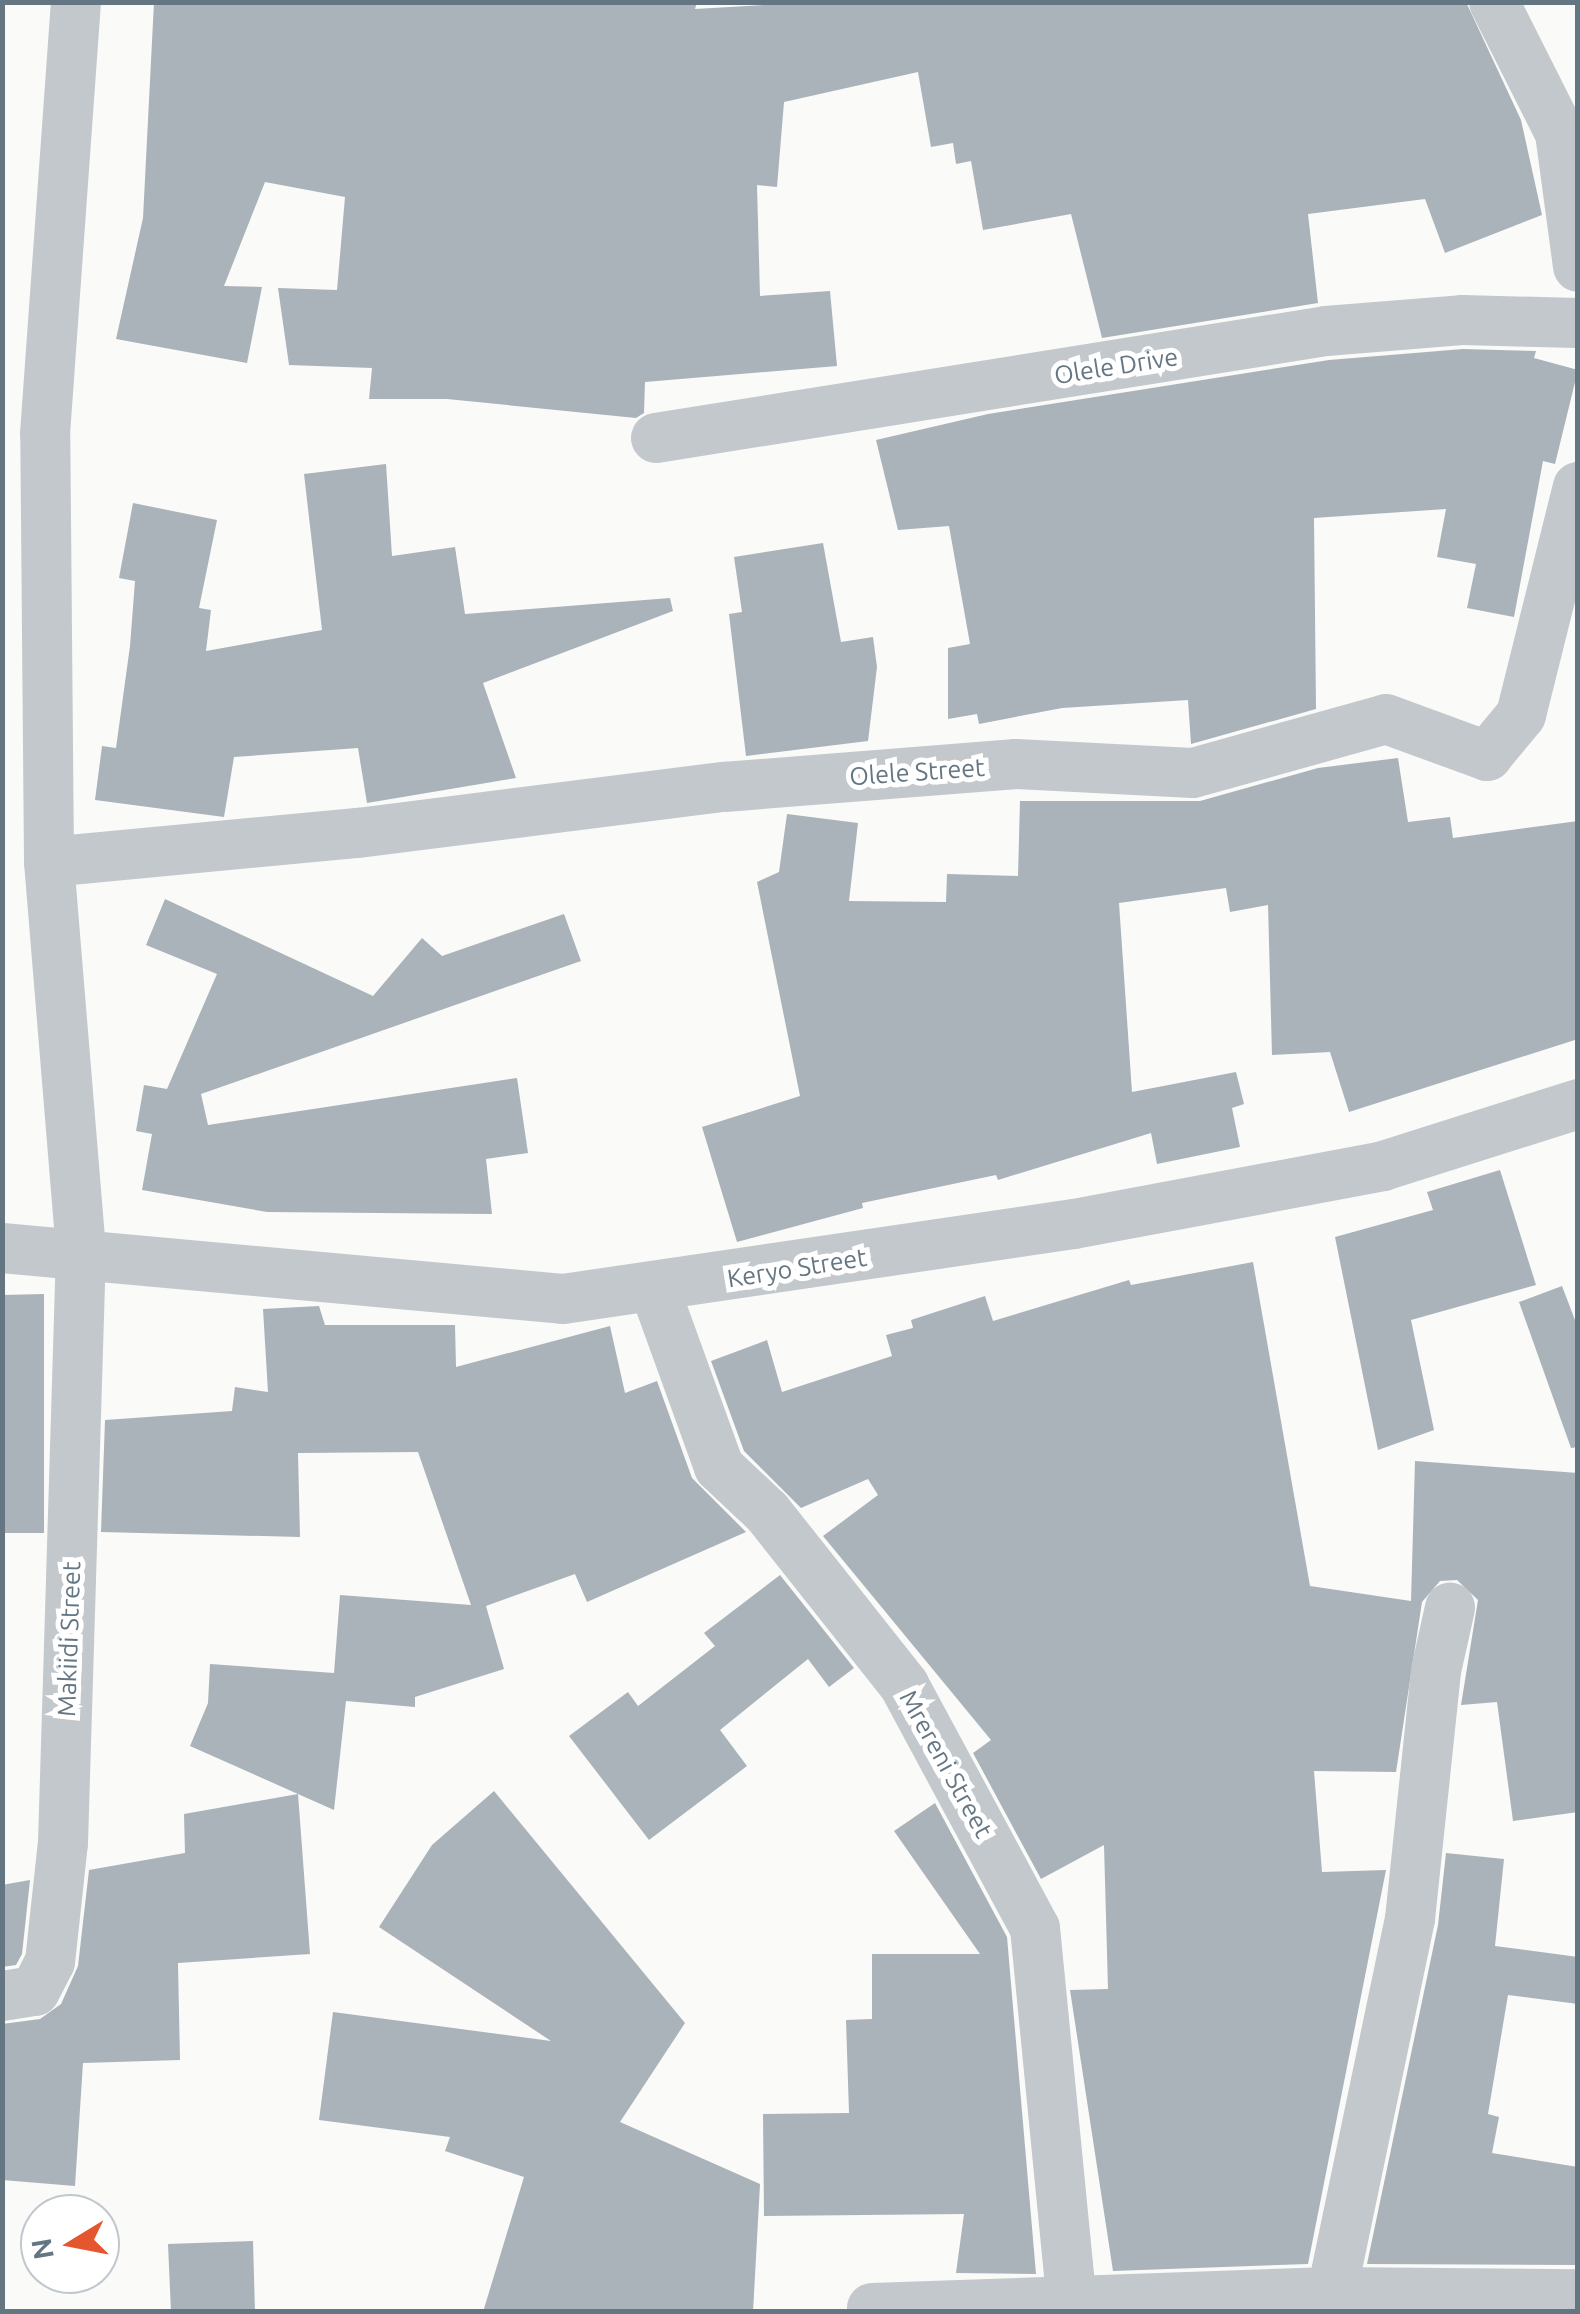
<!DOCTYPE html>
<html>
<head>
<meta charset="utf-8">
<style>
	body { margin:0 }
	#map { position:relative; width:1580px; height:2314px; overflow:hidden; background:#fafaf8; font-family:Ubuntu,sans-serif }
	div>[style] { position:absolute }
	[style*='--x'] { left:calc(var(--x)*1px); top:calc(var(--y)*1px); width:calc(var(--w)*1px); rotate:calc(var(--a)*1deg) }
	.building>* { inset:0; background:#aab3b9 }
	.minor>* { height:50px; margin:-25px; padding:0 25px; transform-origin:25px; border-radius:25px; background:#c3c8cc }
	span { translate:-50% -50%; white-space:nowrap; text-align:center; line-height:1.15; -webkit-text-stroke:10px #fff; paint-order:stroke }
	.street-label { font-size:25px; color:#657683 }
	.frame { position:absolute; inset:0; border:5px solid #657683; pointer-events:none }
	.north { position:absolute; left:20px; top:2194px; width:100px; height:100px; box-sizing:border-box; background:#fff; border:2px solid #c1c8cd; border-radius:50%; rotate:260deg; font-size:28px; font-weight:700; line-height:40px; text-align:center; color:#657683 }
	.north::after { content:''; display:block; margin:auto; width:35px; height:45px; background:#e4572e; clip-path:polygon(50% 0,100% 100%,50% 72%,0 100%) }
</style>
</head>
<body>
<div id="map">
	<div class="building">
		<div style="clip-path:polygon(154px 2px,697px 2px,695px 9px,813px 2px,1466px 2px,1521px 120px,1542px 215px,1445px 253px,1425px 199px,1308px 214px,1318px 303px,1102px 338px,1071px 214px,983px 230px,971px 161px,956px 164px,953px 143px,931px 147px,918px 72px,784px 102px,777px 187px,757px 185px,760px 296px,830px 291px,837px 366px,645px 382px,644px 413px,636px 418px,447px 399px,369px 399px,372px 368px,289px 365px,278px 288px,337px 290px,345px 197px,265px 182px,224px 286px,262px 287px,247px 363px,116px 339px,143px 218px)"></div>
		<div style="clip-path:polygon(1463px 349px,1536px 351px,1534px 358px,1578px 370px,1555px 464px,1543px 461px,1514px 617px,1467px 608px,1476px 564px,1437px 557px,1446px 509px,1314px 518px,1316px 709px,1191px 744px,1188px 700px,1062px 708px,979px 724px,977px 714px,948px 719px,948px 648px,970px 644px,949px 526px,898px 530px,876px 440px,988px 414px,1329px 360px)"></div>
		<div style="clip-path:polygon(386px 464px,392px 556px,455px 547px,465px 614px,670px 598px,673px 611px,483px 683px,516px 778px,367px 803px,358px 748px,234px 757px,224px 817px,95px 800px,102px 746px,116px 748px,130px 646px,135px 581px,119px 578px,133px 503px,217px 520px,199px 608px,211px 610px,206px 651px,322px 630px,304px 474px)"></div>
		<div style="clip-path:polygon(823px 543px,841px 642px,873px 637px,877px 667px,868px 741px,746px 756px,729px 614px,742px 612px,734px 557px)"></div>
		<div style="clip-path:polygon(1398px 758px,1408px 822px,1450px 817px,1453px 838px,1578px 821px,1578px 1039px,1349px 1112px,1330px 1052px,1272px 1055px,1268px 905px,1230px 912px,1226px 888px,1119px 903px,1132px 1092px,1236px 1072px,1244px 1104px,1232px 1108px,1240px 1147px,1157px 1164px,1151px 1133px,998px 1180px,996px 1175px,862px 1203px,863px 1208px,737px 1242px,702px 1127px,800px 1096px,757px 882px,779px 872px,787px 814px,858px 823px,849px 901px,946px 902px,947px 874px,1018px 876px,1020px 801px,1200px 801px,1318px 768px)"></div>
		<div style="clip-path:polygon(165px 899px,373px 996px,422px 938px,442px 956px,564px 914px,581px 961px,201px 1094px,208px 1125px,517px 1078px,528px 1153px,486px 1159px,492px 1214px,267px 1212px,142px 1190px,152px 1134px,136px 1131px,144px 1085px,167px 1089px,217px 974px,146px 945px)"></div>
		<div style="clip-path:polygon(1500px 1170px,1536px 1285px,1411px 1320px,1434px 1430px,1378px 1450px,1335px 1237px,1433px 1210px,1427px 1192px)"></div>
		<div style="clip-path:polygon(1253px 1262px,1310px 1586px,1411px 1601px,1415px 1461px,1578px 1473px,1578px 1812px,1513px 1821px,1497px 1702px,1461px 1705px,1478px 1600px,1457px 1580px,1440px 1581px,1422px 1602px,1396px 1772px,1314px 1771px,1322px 1872px,1386px 1870px,1308px 2264px,1113px 2271px,1070px 1990px,1108px 1989px,1104px 1845px,1041px 1879px,973px 1753px,991px 1740px,823px 1536px,878px 1495px,868px 1479px,801px 1508px,744px 1451px,711px 1361px,767px 1340px,782px 1392px,892px 1356px,886px 1335px,913px 1328px,911px 1320px,985px 1296px,993px 1321px,1129px 1280px,1131px 1285px)"></div>
		<div style="clip-path:polygon(1562px 1286px,1578px 1328px,1578px 1447px,1571px 1448px,1519px 1302px)"></div>
		<div style="clip-path:polygon(44px 1294px,44px 1533px,2px 1533px,2px 1295px)"></div>
		<div style="clip-path:polygon(319px 1306px,325px 1325px,455px 1325px,456px 1367px,610px 1326px,625px 1393px,657px 1381px,692px 1478px,746px 1532px,587px 1602px,575px 1574px,486px 1606px,504px 1669px,415px 1697px,415px 1707px,346px 1701px,334px 1810px,190px 1746px,208px 1703px,210px 1664px,334px 1673px,340px 1595px,471px 1605px,418px 1452px,298px 1453px,300px 1537px,101px 1532px,105px 1420px,232px 1411px,235px 1387px,268px 1392px,263px 1309px)"></div>
		<div style="clip-path:polygon(780px 1575px,854px 1668px,829px 1687px,808px 1659px,720px 1730px,747px 1766px,649px 1840px,569px 1736px,628px 1692px,638px 1706px,715px 1646px,704px 1633px)"></div>
		<div style="clip-path:polygon(494px 1791px,685px 2023px,620px 2122px,760px 2184px,753px 2312px,483px 2312px,524px 2177px,445px 2151px,450px 2137px,319px 2120px,333px 2012px,551px 2041px,379px 1927px,432px 1845px)"></div>
		<div style="clip-path:polygon(298px 1794px,310px 1954px,178px 1963px,180px 2060px,83px 2063px,75px 2186px,2px 2180px,2px 2024px,40px 2019px,61px 2004px,78px 1966px,89px 1870px,185px 1853px,184px 1814px)"></div>
		<div style="clip-path:polygon(935px 1803px,1007px 1937px,1036px 2274px,956px 2273px,964px 2214px,764px 2216px,763px 2114px,849px 2113px,846px 2020px,872px 2019px,872px 1954px,980px 1954px,894px 1831px)"></div>
		<div style="clip-path:polygon(1446px 1853px,1504px 1859px,1495px 1946px,1578px 1957px,1578px 2004px,1508px 1995px,1488px 2114px,1499px 2117px,1492px 2153px,1578px 2167px,1578px 2265px,1367px 2264px,1438px 1925px)"></div>
		<div style="clip-path:polygon(30px 1880px,22px 1954px,16px 1965px,2px 1967px,2px 1885px)"></div>
		<div style="clip-path:polygon(253px 2241px,255px 2312px,171px 2312px,168px 2244px)"></div>
	</div>
	<div class="minor">
		<div style="--x:1494;--y:2;--w:147;--a:63.3"></div>
		<div style="--x:1560;--y:133;--w:135;--a:82.3"></div>
		<div style="--x:656;--y:438;--w:678;--a:-9.07"></div>
		<div style="--x:1326;--y:331;--w:136;--a:-4.6"></div>
		<div style="--x:1462;--y:320;--w:116;--a:1.5"></div>
		<div style="--x:49;--y:862;--w:310;--a:-5.4"></div>
		<div style="--x:358;--y:833;--w:369;--a:-7.2"></div>
		<div style="--x:724;--y:787;--w:293;--a:-4.5"></div>
		<div style="--x:1016;--y:764;--w:177;--a:2.9"></div>
		<div style="--x:1193;--y:773;--w:200;--a:-15.6"></div>
		<div style="--x:1386;--y:719;--w:108;--a:20.1"></div>
		<div style="--x:1487;--y:756;--w:53;--a:-50.3"></div>
		<div style="--x:1521;--y:715;--w:235;--a:-76"></div>
		<div style="--x:2;--y:1248;--w:563;--a:5.19"></div>
		<div style="--x:563;--y:1299;--w:516;--a:-8.35"></div>
		<div style="--x:1074;--y:1224;--w:314;--a:-10.6"></div>
		<div style="--x:1383;--y:1166;--w:205;--a:-17.6"></div>
		<div style="--x:655;--y:1290;--w:188;--a:70.1"></div>
		<div style="--x:719;--y:1467;--w:66;--a:43.2"></div>
		<div style="--x:767;--y:1512;--w:221;--a:51.6"></div>
		<div style="--x:904;--y:1685;--w:276;--a:61.7"></div>
		<div style="--x:1035;--y:1928;--w:377;--a:84.4"></div>
		<div style="--x:2;--y:1996;--w:33;--a:-9"></div>
		<div style="--x:35;--y:1991;--w:33;--a:-63"></div>
		<div style="--x:50;--y:1962;--w:120;--a:-83.8"></div>
		<div style="--x:63;--y:1843;--w:592;--a:-88.26"></div>
		<div style="--x:81;--y:1251;--w:390;--a:-94.7"></div>
		<div style="--x:49;--y:862;--w:428;--a:-90.5"></div>
		<div style="--x:45;--y:434;--w:433;--a:-85.9"></div>
		<div style="--x:1332;--y:2292;--w:381;--a:-78.2"></div>
		<div style="--x:1410;--y:1919;--w:249;--a:-84"></div>
		<div style="--x:1436;--y:1671;--w:65;--a:-77.5"></div>
		<div style="--x:872;--y:2308;--w:460;--a:-2"></div>
		<div style="--x:1332;--y:2292;--w:246;--a:0.5"></div>
	</div>
	<div class="street-label">
		<span style="left:1116px;top:366px;rotate:-9deg">Olele Drive</span>
		<span style="left:917px;top:772px;rotate:-4deg">Olele Street</span>
		<span style="left:797px;top:1268px;rotate:-9deg">Keryo Street</span>
		<span style="left:69px;top:1639px;rotate:-88deg">Makiidi Street</span>
		<span style="left:946px;top:1764px;rotate:61deg">Mrereni Street</span>
	</div>
	<div class="frame"></div>
	<div class="north">N</div>
</div>
</body>
</html>
